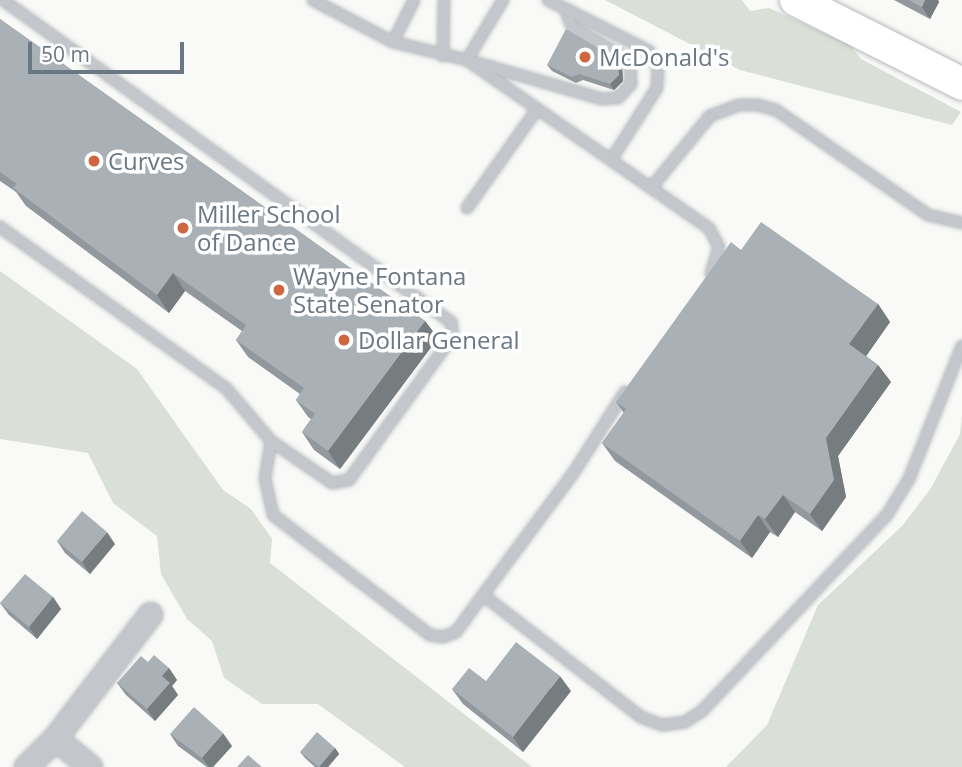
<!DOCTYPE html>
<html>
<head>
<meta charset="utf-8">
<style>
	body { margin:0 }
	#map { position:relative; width:962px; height:767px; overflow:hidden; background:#f9f9f7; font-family:"Open Sans",sans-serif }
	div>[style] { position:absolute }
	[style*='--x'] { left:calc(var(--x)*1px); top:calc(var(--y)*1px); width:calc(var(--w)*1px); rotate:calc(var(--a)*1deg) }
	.green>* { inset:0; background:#dadfd8 }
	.roads { filter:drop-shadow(0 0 2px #b6babe) drop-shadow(0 0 2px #b6babe) }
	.lane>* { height:10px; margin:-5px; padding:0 5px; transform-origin:5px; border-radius:5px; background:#c3c6ca }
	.street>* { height:23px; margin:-11.5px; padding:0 11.5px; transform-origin:11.5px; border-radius:11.5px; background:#c3c6ca }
	.secondary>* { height:32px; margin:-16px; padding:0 16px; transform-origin:16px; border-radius:16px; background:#fff }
	.wall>* { inset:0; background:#92989d }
	.shaded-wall>* { inset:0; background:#777c7f }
	.building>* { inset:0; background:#aab1b6 }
	.dots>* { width:19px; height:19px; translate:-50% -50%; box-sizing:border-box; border:4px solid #fff; border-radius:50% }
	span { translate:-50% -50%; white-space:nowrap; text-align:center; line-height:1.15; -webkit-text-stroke:7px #fff; paint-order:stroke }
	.poi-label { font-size:24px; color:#6b7884 }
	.left { translate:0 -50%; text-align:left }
	.scale { position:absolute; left:28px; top:42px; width:156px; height:32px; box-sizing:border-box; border:4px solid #6b7884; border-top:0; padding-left:9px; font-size:21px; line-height:24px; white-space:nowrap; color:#6b7884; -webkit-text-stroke:5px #fff; paint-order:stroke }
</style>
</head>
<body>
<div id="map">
	<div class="green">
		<div style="clip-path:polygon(605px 0,742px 0,750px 11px,769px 8px,850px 45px,861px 59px,961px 112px,952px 125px,740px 70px)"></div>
		<div style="clip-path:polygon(0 271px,137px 369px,223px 490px,251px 509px,272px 539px,270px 563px,532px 767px,405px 767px,318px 704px,262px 704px,224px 678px,212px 641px,187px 619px,161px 574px,157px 536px,113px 503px,88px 453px,0 439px)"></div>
		<div style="clip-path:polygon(962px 415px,962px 767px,726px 767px,767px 725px,818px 605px,902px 526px,931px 488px,960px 434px)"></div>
	</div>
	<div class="roads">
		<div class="lane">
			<div style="--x:313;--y:0;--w:90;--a:27.7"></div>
			<div style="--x:393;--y:42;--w:76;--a:13.7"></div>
			<div style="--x:467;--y:60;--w:295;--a:34.8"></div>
			<div style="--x:709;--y:228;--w:21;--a:62"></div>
			<div style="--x:719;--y:247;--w:28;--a:107"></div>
			<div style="--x:503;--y:0;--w:70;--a:121"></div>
			<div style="--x:467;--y:60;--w:141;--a:16.1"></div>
			<div style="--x:602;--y:99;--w:16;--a:-4"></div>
			<div style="--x:618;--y:98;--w:19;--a:-47"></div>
			<div style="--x:631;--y:84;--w:23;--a:-92"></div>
			<div style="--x:630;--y:61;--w:67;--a:-149.6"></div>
			<div style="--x:572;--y:27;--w:19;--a:-111"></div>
			<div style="--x:548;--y:0;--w:113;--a:26.8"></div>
			<div style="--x:649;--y:51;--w:19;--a:62"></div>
			<div style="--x:658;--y:68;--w:20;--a:93"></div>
			<div style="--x:657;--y:88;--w:85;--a:122.6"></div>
			<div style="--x:393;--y:42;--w:47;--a:-63.4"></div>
			<div style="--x:443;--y:56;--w:56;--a:-89"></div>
			<div style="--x:651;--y:188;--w:93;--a:-50.7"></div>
			<div style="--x:710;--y:116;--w:31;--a:-21"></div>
			<div style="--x:739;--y:105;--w:19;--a:0"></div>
			<div style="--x:758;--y:105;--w:19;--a:16"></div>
			<div style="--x:776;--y:110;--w:185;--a:34.6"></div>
			<div style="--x:928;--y:215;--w:35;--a:13"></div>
			<div style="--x:467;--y:208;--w:121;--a:-54.7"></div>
			<div style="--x:0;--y:227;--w:277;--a:35.5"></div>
			<div style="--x:226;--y:388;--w:70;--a:49.7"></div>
			<div style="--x:271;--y:441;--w:74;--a:34.5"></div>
			<div style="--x:332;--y:483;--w:17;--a:-10"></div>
			<div style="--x:349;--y:480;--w:178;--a:-54.2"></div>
			<div style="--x:453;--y:336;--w:14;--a:-98"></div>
			<div style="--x:451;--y:322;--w:552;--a:-144.29"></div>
			<div style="--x:271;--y:441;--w:38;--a:99"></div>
			<div style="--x:265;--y:479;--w:37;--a:77"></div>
			<div style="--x:273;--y:515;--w:198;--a:37.4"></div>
			<div style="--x:430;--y:635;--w:13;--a:9"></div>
			<div style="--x:443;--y:637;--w:14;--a:-21"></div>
			<div style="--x:456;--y:632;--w:46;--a:-53.9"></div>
			<div style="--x:483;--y:595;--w:153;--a:-53.5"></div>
			<div style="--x:574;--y:472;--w:95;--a:-57.5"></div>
			<div style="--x:483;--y:595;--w:200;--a:37.7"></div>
			<div style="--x:641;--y:717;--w:22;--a:21"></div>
			<div style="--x:662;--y:725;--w:23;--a:-7"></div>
			<div style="--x:685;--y:722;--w:20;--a:-33"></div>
			<div style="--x:702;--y:711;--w:270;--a:-46.7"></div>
			<div style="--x:887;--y:515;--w:42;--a:-58.6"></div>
			<div style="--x:909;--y:479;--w:143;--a:-68.3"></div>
		</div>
		<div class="street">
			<div style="--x:55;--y:738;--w:45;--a:39.6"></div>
			<div style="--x:26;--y:767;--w:41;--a:-45"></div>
			<div style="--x:55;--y:738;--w:156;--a:-52.5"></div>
		</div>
		<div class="secondary">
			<div style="--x:796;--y:0;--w:186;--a:26.8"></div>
		</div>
	</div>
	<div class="wall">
		<div style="clip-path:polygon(894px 0,938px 0,939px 2px,930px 19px)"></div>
		<div style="clip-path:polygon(0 19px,425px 321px,438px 338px,340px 469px,314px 450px,302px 432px,311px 419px,308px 417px,296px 400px,300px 394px,248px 357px,236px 340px,242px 331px,185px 291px,169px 313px,26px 206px,16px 192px,0 181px)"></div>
		<div style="clip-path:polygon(547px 65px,622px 66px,623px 81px,614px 90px,583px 80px,576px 83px,552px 71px)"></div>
		<div style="clip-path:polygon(741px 250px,878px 304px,890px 322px,866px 356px,878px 365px,891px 382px,838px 456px,846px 497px,822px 531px,795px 512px,778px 537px,770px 532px,752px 558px,615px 461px,602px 443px,624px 413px,616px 402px)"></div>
		<div style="clip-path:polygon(57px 541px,115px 544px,90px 574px,65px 553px)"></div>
		<div style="clip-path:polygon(53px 597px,61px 609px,37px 639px,9px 615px,0 603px)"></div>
		<div style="clip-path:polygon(148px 662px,169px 668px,177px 680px,172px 686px,178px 695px,155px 721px,126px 695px,117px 683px)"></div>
		<div style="clip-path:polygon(486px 681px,571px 691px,523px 752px,463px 704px,452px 689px)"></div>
		<div style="clip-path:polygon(170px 734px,232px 746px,213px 767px,207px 767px,178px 746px)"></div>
		<div style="clip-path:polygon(335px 748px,339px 754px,328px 767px,315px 767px,305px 758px,300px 752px)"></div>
	</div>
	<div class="shaded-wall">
		<div style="clip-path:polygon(925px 0,938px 0,939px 2px,930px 19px,922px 7px)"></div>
		<div style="clip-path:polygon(618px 60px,622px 66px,623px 81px,614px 90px,610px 84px)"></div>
		<div style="clip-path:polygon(173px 273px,185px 291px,169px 313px,157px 295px)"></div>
		<div style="clip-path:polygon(878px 304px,890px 322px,862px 362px,849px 344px)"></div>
		<div style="clip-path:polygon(425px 321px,438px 338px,340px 469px,328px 451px)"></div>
		<div style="clip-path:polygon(878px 365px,891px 382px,838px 456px,846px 497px,822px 531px,810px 514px,826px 438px)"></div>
		<div style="clip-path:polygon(783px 495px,795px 512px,778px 537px,765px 519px)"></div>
		<div style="clip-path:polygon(758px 515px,770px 532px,752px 558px,740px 541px)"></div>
		<div style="clip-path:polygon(107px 532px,115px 544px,90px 574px,82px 562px)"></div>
		<div style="clip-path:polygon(53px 597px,61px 609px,37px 639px,29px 627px)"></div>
		<div style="clip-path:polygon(169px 668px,177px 680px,172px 686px,178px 695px,155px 721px,147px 709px,162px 676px)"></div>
		<div style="clip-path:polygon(560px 676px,571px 691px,523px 752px,513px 737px)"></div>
		<div style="clip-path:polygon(223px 733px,232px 746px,213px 767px,209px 767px,202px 758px)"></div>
		<div style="clip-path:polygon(335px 748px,339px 754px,328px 767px,319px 767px)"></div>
	</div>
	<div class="building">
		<div style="clip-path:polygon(909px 0,925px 0,922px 7px)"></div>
		<div style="clip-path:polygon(0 19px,425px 321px,328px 451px,302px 432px,315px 414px,296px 400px,304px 388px,236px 340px,246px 325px,173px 273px,157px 295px,13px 188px,17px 184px,0 172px)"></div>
		<div style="clip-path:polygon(566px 29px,618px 60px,619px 75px,610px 84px,579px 74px,572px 77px,547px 65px)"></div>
		<div style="clip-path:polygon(761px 222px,878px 304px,849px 344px,878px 365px,826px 438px,834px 480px,810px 514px,783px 495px,765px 519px,758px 515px,740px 541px,602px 443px,626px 409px,616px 402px,731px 242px,741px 250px)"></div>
		<div style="clip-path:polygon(82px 511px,107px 532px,82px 562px,57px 541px)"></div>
		<div style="clip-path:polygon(25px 574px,53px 597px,29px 627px,0 603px)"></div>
		<div style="clip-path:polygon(516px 642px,560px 676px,513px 737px,452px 689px,469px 668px,486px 681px)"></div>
		<div style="clip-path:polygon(154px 655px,169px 668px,162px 676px,170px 683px,147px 709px,117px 683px,141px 656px,148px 662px)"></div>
		<div style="clip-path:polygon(194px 707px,223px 733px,202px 758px,170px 734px)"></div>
		<div style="clip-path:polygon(317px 732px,335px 748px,319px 767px,300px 752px)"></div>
		<div style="clip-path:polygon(248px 755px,262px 767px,237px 767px)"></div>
	</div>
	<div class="dots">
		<div style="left:585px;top:57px;background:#cf6640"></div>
		<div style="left:94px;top:161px;background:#cf6640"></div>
		<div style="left:183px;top:228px;background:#cf6640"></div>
		<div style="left:279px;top:290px;background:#cf6640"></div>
		<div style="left:344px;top:340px;background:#cf6640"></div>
	</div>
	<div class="poi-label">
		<span class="left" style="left:599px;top:57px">McDonald's</span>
		<span class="left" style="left:108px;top:161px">Curves</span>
		<span class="left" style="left:197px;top:228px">Miller School<br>of Dance</span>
		<span class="left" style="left:293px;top:290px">Wayne Fontana<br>State Senator</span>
		<span class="left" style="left:358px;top:340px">Dollar General</span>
	</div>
	<div class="scale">50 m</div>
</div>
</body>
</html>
